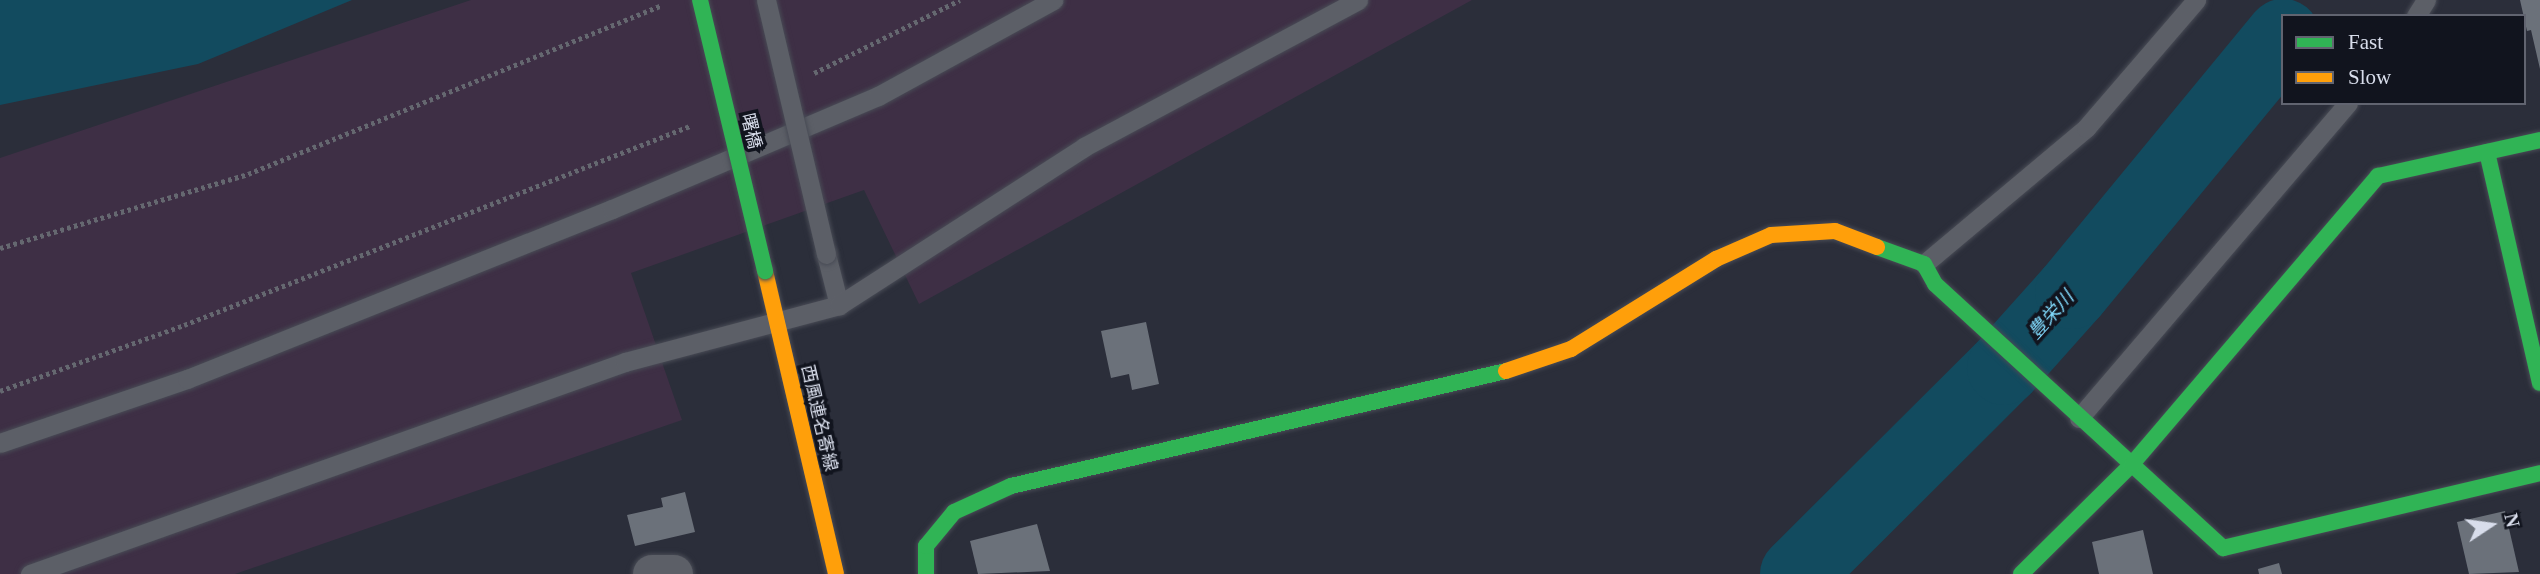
<!DOCTYPE html>
<html>
<head>
<meta charset="utf-8">
<style>
	body { margin:0 }
	#map { position:relative; width:2540px; height:574px; overflow:hidden; background:#2b2e3a; font-family:"Times New Roman","Noto Sans JP",serif }
	div>[style] { position:absolute }
	[style*='--x'] { left:calc(var(--x)*1px); top:calc(var(--y)*1px); width:calc(var(--w)*1px); rotate:calc(var(--a)*1deg) }
	.green>* { inset:0; background:#3e2f45 }
	.water>* { inset:0; background:#124b5f }
	.river>* { height:74px; margin:-37px; padding:0 37px; transform-origin:37px; border-radius:37px; background:#124b5f }
	.building>* { inset:0; background:#6b717a }
	.path>* { height:4.5px; margin-top:-2.25px; transform-origin:0; background:repeating-linear-gradient(90deg,#656870 0 3.5px,transparent 0 7px) }
	.roads { filter:drop-shadow(0 0 2px #484b55) drop-shadow(0 0 2px #484b55) }
	.lane>* { height:19px; margin:-9.5px; padding:0 9.5px; transform-origin:9.5px; border-radius:9.5px; background:#5c5f67 }
	.street>* { height:38px; margin:-19px; padding:0 19px; transform-origin:19px; border-radius:19px; background:#5c5f67 }
	.fast>* { height:16px; margin:-8px; padding:0 8px; transform-origin:8px; border-radius:8px; background:#30b455 }
	.slow>* { height:16px; margin:-8px; padding:0 8px; transform-origin:8px; border-radius:8px; background:#ff9f0a }
	.bridges { filter:drop-shadow(0 0 2px #484b55) drop-shadow(0 0 2px #484b55) }
	.lane-bridge>* { height:19px; margin:-9.5px; padding:0 9.5px; transform-origin:9.5px; border-radius:9.5px; background:#5c5f67 }
	.fast-bridge>* { height:16px; margin:-8px; padding:0 8px; transform-origin:8px; border-radius:8px; background:#30b455 }
	span { translate:-50% -50%; white-space:nowrap; text-align:center; line-height:1.15; -webkit-text-stroke:7px #11141e; paint-order:stroke }
	.street-label { font-size:18px; color:#d8ddeb }
	.water-label { font-size:19px; color:#81dbfe; font-style:italic }
	.legend { position:absolute; left:2281px; top:14px; width:245px; height:91px; box-sizing:border-box; background:#11141e; border:2px solid #616470; margin:0; padding:9px 12px; list-style:none; font-size:21px; color:#d8ddeb }
	.legend li { display:flex; align-items:center; gap:14px; height:35px }
	.legend b { width:35px; border:2px solid #616470 }
	.north { position:absolute; left:2456px; top:490px; width:70px; height:70px; -webkit-text-stroke:5px #11141e; paint-order:stroke; rotate:77deg; font-size:19px; font-weight:700; line-height:28px; text-align:center; color:#d8ddeb }
	.north::after { content:''; display:block; margin:auto; width:24px; height:32px; background:#d8ddeb; clip-path:polygon(50% 0,100% 100%,50% 72%,0 100%) }
</style>
</head>
<body>
<div id="map">
	<div class="green">
		<div style="clip-path:polygon(471px 0,1472px 0,919px 304px,864px 190px,631px 273px,682px 420px,235px 574px,0 574px,0 158px)"></div>
	</div>
	<div class="water">
		<div style="clip-path:polygon(0 0,352px 0,198px 64px,0 105px)"></div>
	</div>
	<div class="river">
		<div style="--x:1797;--y:574;--w:292;--a:-44.9"></div>
		<div style="--x:2004;--y:368;--w:102;--a:-48.2"></div>
		<div style="--x:2072;--y:292;--w:332;--a:-50.5"></div>
	</div>
	<div class="building">
		<div style="clip-path:polygon(2520px 0,2540px 0,2540px 69px,2531px 30px,2527px 31px)"></div>
		<div style="clip-path:polygon(1146px 322px,1159px 384px,1132px 390px,1129px 374px,1111px 378px,1101px 331px)"></div>
		<div style="clip-path:polygon(685px 492px,695px 532px,635px 546px,627px 515px,663px 507px,661px 498px)"></div>
		<div style="clip-path:polygon(2505px 511px,2519px 572px,2469px 574px,2457px 522px)"></div>
		<div style="clip-path:polygon(1037px 524px,1050px 571px,978px 574px,970px 541px)"></div>
		<div style="clip-path:polygon(2143px 530px,2153px 574px,2099px 574px,2092px 542px)"></div>
		<div style="clip-path:polygon(2279px 563px,2282px 574px,2259px 574px,2258px 569px)"></div>
	</div>
	<div class="path">
		<div style="--x:814;--y:73;--w:163;--a:-26.6"></div>
		<div style="--x:0;--y:248;--w:259;--a:-16.6"></div>
		<div style="--x:248;--y:174;--w:447;--a:-22.2"></div>
		<div style="--x:0;--y:391;--w:195;--a:-19.7"></div>
		<div style="--x:184;--y:325;--w:544;--a:-21.47"></div>
	</div>
	<div class="roads">
		<div class="lane">
			<div style="--x:2416;--y:16;--w:19;--a:-58"></div>
			<div style="--x:826;--y:254;--w:53;--a:75.7"></div>
			<div style="--x:1924;--y:264;--w:212;--a:-40"></div>
			<div style="--x:2086;--y:128;--w:169;--a:-49.3"></div>
			<div style="--x:2079;--y:418;--w:414;--a:-49.5"></div>
			<div style="--x:0;--y:443;--w:198;--a:-18.9"></div>
			<div style="--x:187;--y:379;--w:458;--a:-21.8"></div>
			<div style="--x:612;--y:209;--w:289;--a:-23"></div>
			<div style="--x:878;--y:96;--w:200;--a:-28.7"></div>
			<div style="--x:30;--y:574;--w:632;--a:-19.61"></div>
			<div style="--x:625;--y:362;--w:221;--a:-14.9"></div>
			<div style="--x:839;--y:305;--w:292;--a:-32.8"></div>
			<div style="--x:1084;--y:147;--w:311;--a:-28.2"></div>
		</div>
		<div class="street">
			<div style="--x:652;--y:574;--w:22;--a:0"></div>
		</div>
		<div class="fast">
			<div style="--x:2487;--y:152;--w:237;--a:77.1"></div>
			<div style="--x:1877;--y:247;--w:50;--a:19.9"></div>
			<div style="--x:1924;--y:264;--w:23;--a:61"></div>
			<div style="--x:1935;--y:284;--w:391;--a:42.5"></div>
			<div style="--x:2223;--y:548;--w:326;--a:-13.3"></div>
			<div style="--x:926;--y:574;--w:28;--a:-90"></div>
			<div style="--x:926;--y:546;--w:44;--a:-50.5"></div>
			<div style="--x:954;--y:512;--w:63;--a:-24.5"></div>
			<div style="--x:1011;--y:486;--w:508;--a:-13.08"></div>
			<div style="--x:2021;--y:574;--w:156;--a:-44.7"></div>
			<div style="--x:2132;--y:464;--w:379;--a:-49.5"></div>
			<div style="--x:2378;--y:176;--w:166;--a:-12.5"></div>
		</div>
		<div class="slow">
			<div style="--x:765;--y:271;--w:311;--a:76.8"></div>
			<div style="--x:1506;--y:371;--w:69;--a:-18.7"></div>
			<div style="--x:1571;--y:349;--w:171;--a:-31.8"></div>
			<div style="--x:1716;--y:259;--w:60;--a:-23.6"></div>
			<div style="--x:1771;--y:235;--w:64;--a:-3.6"></div>
			<div style="--x:1835;--y:231;--w:45;--a:20.9"></div>
		</div>
	</div>
	<div class="bridges">
		<div class="lane-bridge">
			<div style="--x:766;--y:0;--w:261;--a:76.7"></div>
		</div>
		<div class="fast-bridge">
			<div style="--x:700;--y:0;--w:279;--a:76.5"></div>
		</div>
	</div>
	<div class="street-label">
		<span style="left:751px;top:131px;rotate:77deg">曙橋</span>
		<span style="left:819px;top:418px;rotate:77deg">西風連名寄線</span>
	</div>
	<div class="water-label">
		<span style="left:2051px;top:315px;rotate:-48deg">豊栄川</span>
	</div>
	<ul class="legend">
	<li><b style="height:9px;background:#30b455"></b>Fast</li>
	<li><b style="height:9px;background:#ff9f0a"></b>Slow</li>
	</ul>
	<div class="north">N</div>
</div>
</body>
</html>
